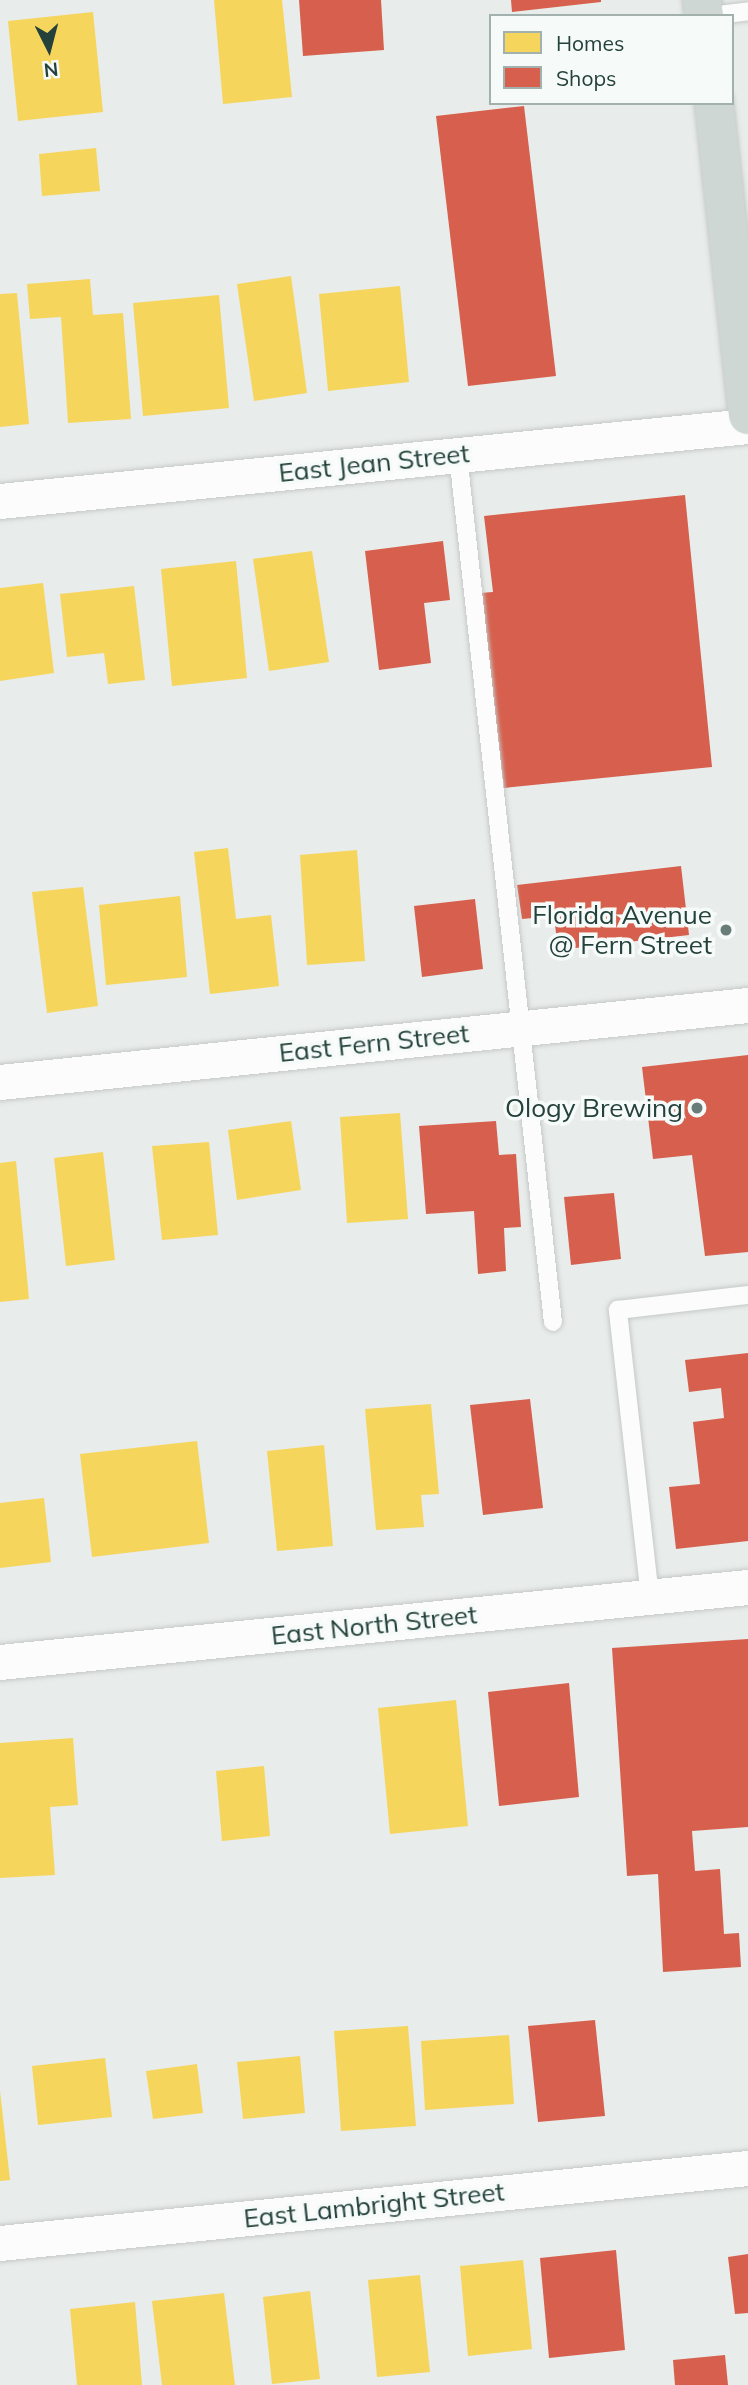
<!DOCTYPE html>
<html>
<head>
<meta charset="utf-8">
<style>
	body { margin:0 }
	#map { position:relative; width:748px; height:2385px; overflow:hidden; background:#e8ecea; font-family:Mulish,sans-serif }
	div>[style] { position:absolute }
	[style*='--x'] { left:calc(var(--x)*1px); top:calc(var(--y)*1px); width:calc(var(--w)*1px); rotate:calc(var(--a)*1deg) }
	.homes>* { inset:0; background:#f6d55c }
	.shops>* { inset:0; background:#d6604d }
	.roads { filter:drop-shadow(0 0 2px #c5c9c8) drop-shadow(0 0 2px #c5c9c8) }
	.service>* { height:18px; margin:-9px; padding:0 9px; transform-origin:9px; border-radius:9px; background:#fcfcfc }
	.minor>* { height:35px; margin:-17.5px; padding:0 17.5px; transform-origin:17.5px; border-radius:17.5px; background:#fcfcfc }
	.primary>* { height:38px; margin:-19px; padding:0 19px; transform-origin:19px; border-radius:19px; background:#cfd7d5 }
	.dots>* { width:19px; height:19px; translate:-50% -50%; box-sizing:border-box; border:4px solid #f6fbf9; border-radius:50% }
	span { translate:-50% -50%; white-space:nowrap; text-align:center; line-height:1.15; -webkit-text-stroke:7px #f6fbf9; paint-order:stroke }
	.street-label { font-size:26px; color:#24413b }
	.poi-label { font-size:26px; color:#24413b }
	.right { translate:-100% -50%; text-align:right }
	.legend { position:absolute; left:489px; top:14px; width:245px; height:91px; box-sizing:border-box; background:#f6fbf9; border:2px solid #a2b1ad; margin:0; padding:9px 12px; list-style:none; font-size:21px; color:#24413b }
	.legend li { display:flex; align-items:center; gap:14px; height:35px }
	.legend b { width:35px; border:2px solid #a2b1ad }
	.north { position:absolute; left:14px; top:14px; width:70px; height:70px; -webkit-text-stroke:5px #f6fbf9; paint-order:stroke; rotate:174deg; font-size:19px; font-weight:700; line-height:28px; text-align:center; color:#24413b }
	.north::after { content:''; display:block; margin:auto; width:24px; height:32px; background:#24413b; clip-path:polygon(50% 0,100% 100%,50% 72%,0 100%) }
</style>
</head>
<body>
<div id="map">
	<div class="homes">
		<div style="clip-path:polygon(214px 0,282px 0,292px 97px,223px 104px)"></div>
		<div style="clip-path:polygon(93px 12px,103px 112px,18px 121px,8px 21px)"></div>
		<div style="clip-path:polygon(96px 148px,100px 191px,42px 196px,39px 154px)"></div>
		<div style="clip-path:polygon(291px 276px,307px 393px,254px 401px,237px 284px)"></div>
		<div style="clip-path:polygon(90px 279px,93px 315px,123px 313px,131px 419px,68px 423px,61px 317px,30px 319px,27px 284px)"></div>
		<div style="clip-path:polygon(400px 286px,409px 382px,328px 391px,319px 294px)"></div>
		<div style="clip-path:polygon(17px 293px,29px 424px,0 427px,0 294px)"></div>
		<div style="clip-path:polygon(219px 295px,229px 408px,143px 416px,133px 303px)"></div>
		<div style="clip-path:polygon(312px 551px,329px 662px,269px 671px,253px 559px)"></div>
		<div style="clip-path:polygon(236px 561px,247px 678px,172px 686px,161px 569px)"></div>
		<div style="clip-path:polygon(43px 583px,54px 673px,0 681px,0 588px)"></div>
		<div style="clip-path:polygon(134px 586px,145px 680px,108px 684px,104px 653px,67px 657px,60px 594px)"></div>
		<div style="clip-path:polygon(228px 848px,236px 919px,271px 915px,279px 986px,210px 994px,194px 852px)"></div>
		<div style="clip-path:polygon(357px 850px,365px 961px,307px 965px,300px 855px)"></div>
		<div style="clip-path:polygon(83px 887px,98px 1006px,47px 1013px,32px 892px)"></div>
		<div style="clip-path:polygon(180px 896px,187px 977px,106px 985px,99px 905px)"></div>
		<div style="clip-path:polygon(400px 1113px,408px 1219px,347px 1223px,340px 1117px)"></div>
		<div style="clip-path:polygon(291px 1121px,301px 1190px,237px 1200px,228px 1130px)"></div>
		<div style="clip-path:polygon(209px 1142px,218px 1235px,162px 1240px,152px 1146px)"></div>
		<div style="clip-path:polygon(103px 1152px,115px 1260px,66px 1266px,54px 1158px)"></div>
		<div style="clip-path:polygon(16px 1161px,29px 1299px,0 1302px,0 1163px)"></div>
		<div style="clip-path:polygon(431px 1404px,439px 1494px,421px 1495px,424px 1527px,376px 1530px,365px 1409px)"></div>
		<div style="clip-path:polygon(197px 1441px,209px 1543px,92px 1557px,80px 1454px)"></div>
		<div style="clip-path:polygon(324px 1445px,333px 1546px,277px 1551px,267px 1451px)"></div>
		<div style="clip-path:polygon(44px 1498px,51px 1562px,0 1568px,0 1503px)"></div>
		<div style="clip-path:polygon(456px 1700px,468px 1826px,390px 1834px,378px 1708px)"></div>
		<div style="clip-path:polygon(73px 1738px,78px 1805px,50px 1807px,55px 1875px,0 1878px,0 1743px)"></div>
		<div style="clip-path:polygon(264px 1766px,270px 1836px,222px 1841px,216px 1771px)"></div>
		<div style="clip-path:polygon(408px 2026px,416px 2126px,341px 2131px,334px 2031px)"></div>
		<div style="clip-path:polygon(509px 2035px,514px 2104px,425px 2110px,421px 2041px)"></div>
		<div style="clip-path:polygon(300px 2056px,305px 2113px,243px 2119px,237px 2062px)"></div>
		<div style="clip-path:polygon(105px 2058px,112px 2117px,38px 2125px,32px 2066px)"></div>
		<div style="clip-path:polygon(197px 2064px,203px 2113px,153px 2119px,146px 2071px)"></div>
		<div style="clip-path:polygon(0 2091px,10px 2180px,0 2181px)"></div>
		<div style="clip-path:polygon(523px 2260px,532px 2349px,468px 2356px,460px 2266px)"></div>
		<div style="clip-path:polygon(420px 2275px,430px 2372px,377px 2377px,368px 2280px)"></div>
		<div style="clip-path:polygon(310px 2291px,320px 2379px,272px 2384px,263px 2297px)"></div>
		<div style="clip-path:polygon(224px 2293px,235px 2385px,162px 2385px,152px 2301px)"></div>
		<div style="clip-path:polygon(135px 2302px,142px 2385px,77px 2385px,70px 2309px)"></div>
	</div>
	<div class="shops">
		<div style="clip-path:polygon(299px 0,381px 0,384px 50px,303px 56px)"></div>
		<div style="clip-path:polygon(511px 0,601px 0,601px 2px,512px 12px)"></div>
		<div style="clip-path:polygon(524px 106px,556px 376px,468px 386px,436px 116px)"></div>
		<div style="clip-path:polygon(685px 495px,712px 767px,504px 788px,480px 593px,493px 592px,484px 516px)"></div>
		<div style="clip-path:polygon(443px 541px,450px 600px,424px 603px,431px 663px,379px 670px,365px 551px)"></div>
		<div style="clip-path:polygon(681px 866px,689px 935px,558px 950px,554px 916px,522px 919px,517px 885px)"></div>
		<div style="clip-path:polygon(475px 899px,483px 969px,422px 977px,414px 906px)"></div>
		<div style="clip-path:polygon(748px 1055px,748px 1252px,705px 1256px,692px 1155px,653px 1159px,642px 1067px)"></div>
		<div style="clip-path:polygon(496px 1121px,499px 1155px,516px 1154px,521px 1227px,504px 1228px,506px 1271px,478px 1274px,474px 1211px,426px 1214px,419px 1126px)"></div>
		<div style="clip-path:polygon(614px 1193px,621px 1259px,571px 1265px,564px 1197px)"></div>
		<div style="clip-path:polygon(748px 1353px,748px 1541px,676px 1549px,669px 1487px,700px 1484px,693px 1422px,724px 1418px,721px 1388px,689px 1392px,685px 1360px)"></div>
		<div style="clip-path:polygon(530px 1399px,543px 1508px,483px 1515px,470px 1405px)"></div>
		<div style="clip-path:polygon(748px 1639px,748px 1827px,692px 1831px,695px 1871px,720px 1869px,724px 1934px,739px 1933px,741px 1967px,663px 1972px,658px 1874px,627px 1876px,612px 1648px)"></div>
		<div style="clip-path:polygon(569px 1683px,579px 1797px,499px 1806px,488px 1692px)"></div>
		<div style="clip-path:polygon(595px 2020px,605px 2116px,538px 2122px,528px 2026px)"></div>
		<div style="clip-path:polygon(616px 2250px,625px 2350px,549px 2358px,540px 2258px)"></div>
		<div style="clip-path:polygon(748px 2254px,748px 2313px,735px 2314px,728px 2257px)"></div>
		<div style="clip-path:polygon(725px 2355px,728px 2385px,675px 2385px,673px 2360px)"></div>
	</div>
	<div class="roads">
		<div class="service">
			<div style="--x:710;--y:16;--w:38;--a:-7"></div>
			<div style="--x:458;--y:455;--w:872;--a:83.75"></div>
			<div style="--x:650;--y:1597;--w:289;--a:-96.4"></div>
			<div style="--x:618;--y:1310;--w:131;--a:-6.6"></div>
		</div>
		<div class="minor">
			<div style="--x:0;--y:501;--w:752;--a:-5.73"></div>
			<div style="--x:0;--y:1082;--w:752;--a:-5.88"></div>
			<div style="--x:0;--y:1662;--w:752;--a:-5.73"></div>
			<div style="--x:0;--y:2243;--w:752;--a:-5.73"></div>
		</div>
		<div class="primary">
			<div style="--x:702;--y:0;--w:16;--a:83"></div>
			<div style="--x:714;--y:103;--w:314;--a:83.8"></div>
		</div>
	</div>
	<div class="dots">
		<div style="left:726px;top:930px;background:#697d78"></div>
		<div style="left:697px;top:1108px;background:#697d78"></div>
	</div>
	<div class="street-label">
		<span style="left:374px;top:463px;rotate:-6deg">East Jean Street</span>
		<span style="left:374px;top:1043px;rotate:-6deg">East Fern Street</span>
		<span style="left:374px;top:1625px;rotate:-6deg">East North Street</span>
		<span style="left:374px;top:2205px;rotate:-6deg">East Lambright Street</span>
	</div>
	<div class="poi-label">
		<span class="right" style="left:712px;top:930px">Florida Avenue<br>@ Fern Street</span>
		<span class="right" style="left:683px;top:1108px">Ology Brewing</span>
	</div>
	<ul class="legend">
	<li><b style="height:19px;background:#f6d55c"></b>Homes</li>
	<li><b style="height:19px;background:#d6604d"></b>Shops</li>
	</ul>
	<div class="north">N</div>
</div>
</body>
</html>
